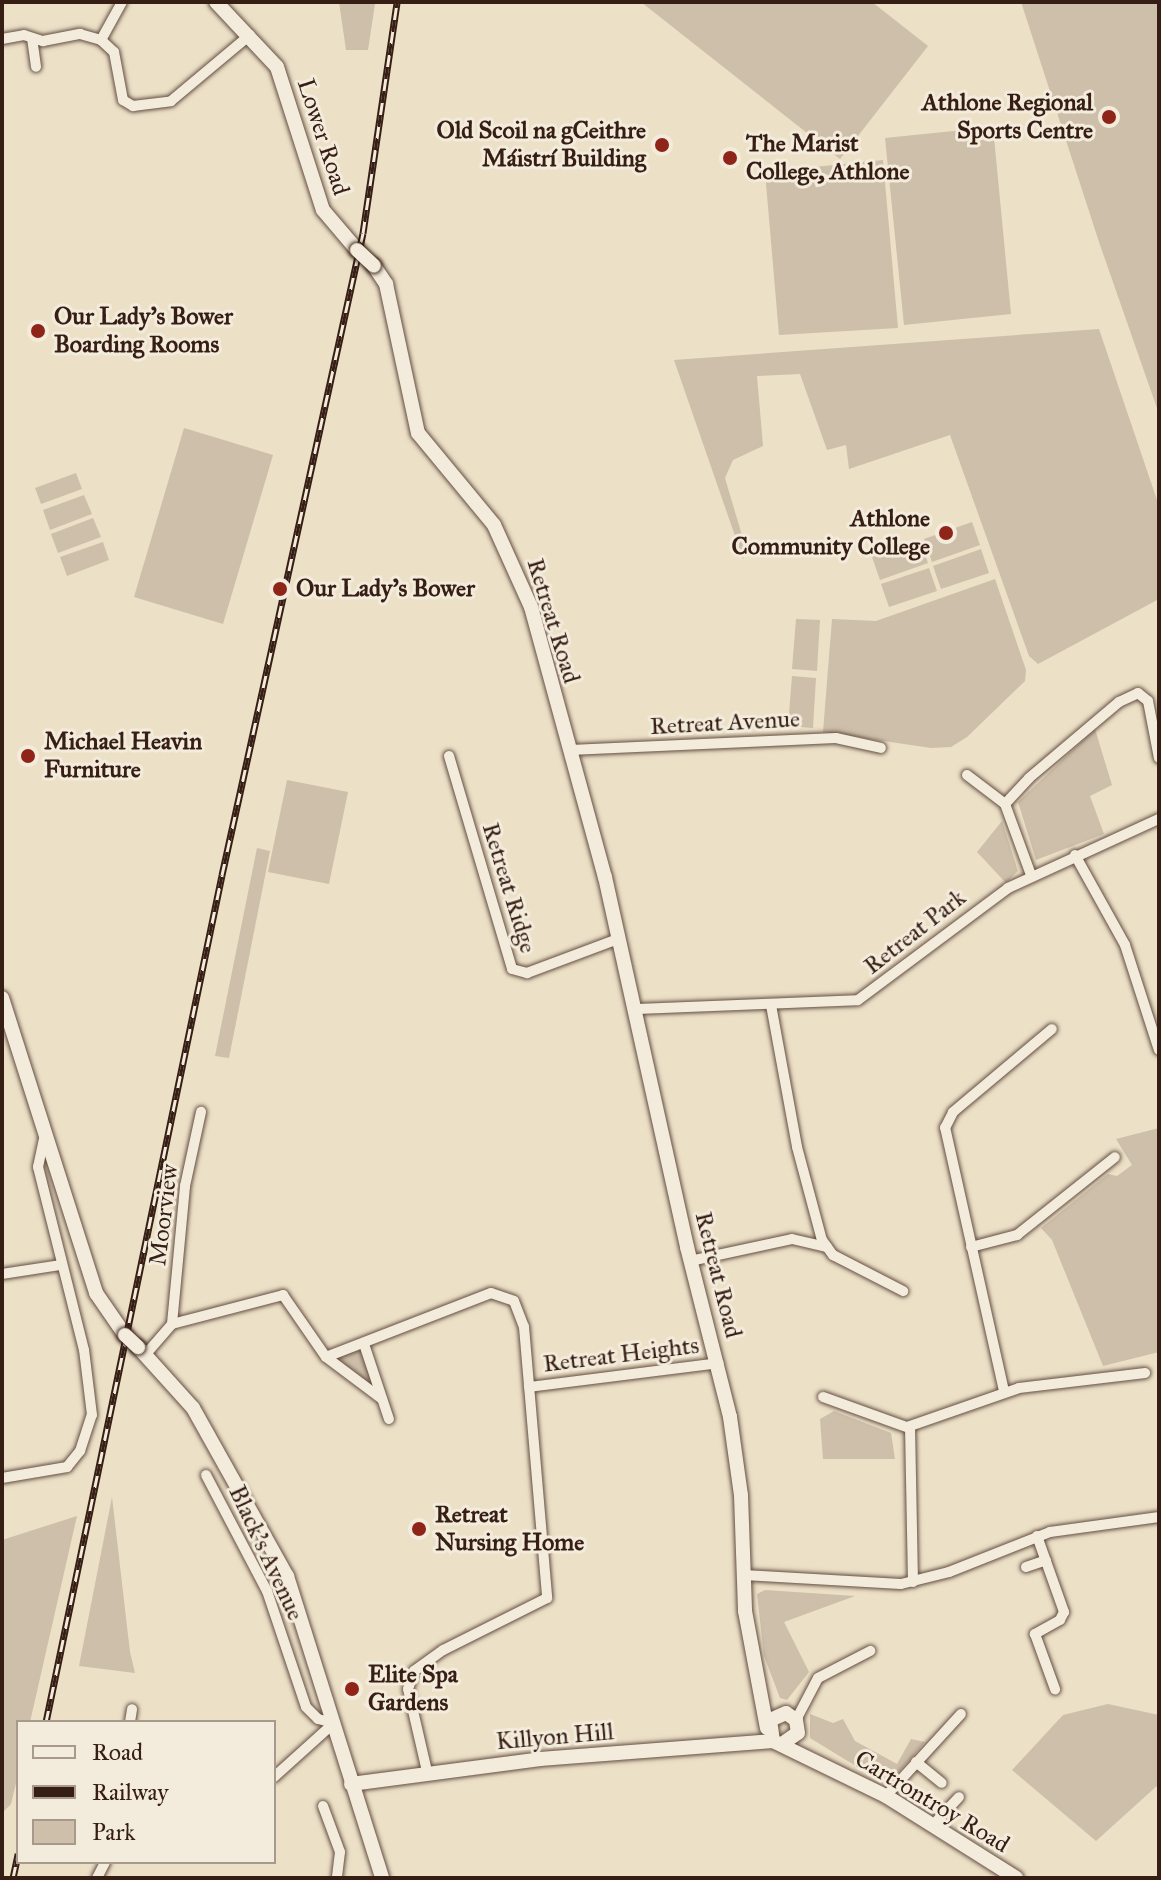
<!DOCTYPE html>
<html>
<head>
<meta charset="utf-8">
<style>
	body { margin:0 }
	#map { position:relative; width:1161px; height:1880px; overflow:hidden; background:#ece0c7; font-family:"IM FELL Great Primer",serif }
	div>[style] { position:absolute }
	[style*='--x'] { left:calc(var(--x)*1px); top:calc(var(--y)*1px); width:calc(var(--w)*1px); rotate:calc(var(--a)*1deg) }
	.green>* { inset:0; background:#cdbfa9 }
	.roads { filter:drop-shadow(0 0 2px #644e42) drop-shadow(0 0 2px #644e42) }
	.street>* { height:10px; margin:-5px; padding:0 5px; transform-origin:5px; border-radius:5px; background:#f3ebdb }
	.secondary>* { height:14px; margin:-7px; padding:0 7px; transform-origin:7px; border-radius:7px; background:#f3ebdb }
	.rail>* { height:7px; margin-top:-3.5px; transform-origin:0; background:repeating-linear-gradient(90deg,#f3ebdb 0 12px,#361e15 0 24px); box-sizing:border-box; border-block:2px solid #361e15 }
	.bridges { filter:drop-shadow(0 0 2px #361e15) drop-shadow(0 0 2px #361e15) }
	.secondary-bridge>* { height:14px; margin:-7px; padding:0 7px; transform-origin:7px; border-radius:7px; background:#f3ebdb }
	.dots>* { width:22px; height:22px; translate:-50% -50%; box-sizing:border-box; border:4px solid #f3ebdb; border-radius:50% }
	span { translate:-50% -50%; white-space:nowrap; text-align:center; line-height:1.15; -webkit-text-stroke:6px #f3ebdb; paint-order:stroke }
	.poi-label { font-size:24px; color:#361e15; font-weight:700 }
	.right { translate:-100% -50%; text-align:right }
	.left { translate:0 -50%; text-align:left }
	.street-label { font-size:24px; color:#361e15 }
	.frame { position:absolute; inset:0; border:4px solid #361e15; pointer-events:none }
	.legend { position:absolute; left:16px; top:1720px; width:260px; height:144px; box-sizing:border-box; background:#f3ebdb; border:2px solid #a7998c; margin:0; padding:10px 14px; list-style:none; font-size:24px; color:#361e15 }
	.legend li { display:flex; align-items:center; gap:16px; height:40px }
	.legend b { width:40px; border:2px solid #a7998c }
</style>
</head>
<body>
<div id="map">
	<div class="green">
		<div style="clip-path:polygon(339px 2px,375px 4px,368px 50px,346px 50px)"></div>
		<div style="clip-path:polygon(641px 2px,872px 2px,928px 46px,840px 159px)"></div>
		<div style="clip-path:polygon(1021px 2px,1159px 2px,1159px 414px,1099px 242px)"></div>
		<div style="clip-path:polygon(993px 127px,1011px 314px,904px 325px,885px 138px)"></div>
		<div style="clip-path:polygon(883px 160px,898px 328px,779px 335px,765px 172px)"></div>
		<div style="clip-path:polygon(1099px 329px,1159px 506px,1159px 599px,1038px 664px,1029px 656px,950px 435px,849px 469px,846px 445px,827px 450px,800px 374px,757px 376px,763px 446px,733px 460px,725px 478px,746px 549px,743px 559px,674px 360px)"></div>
		<div style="clip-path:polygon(184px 428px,273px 455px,223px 624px,134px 597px)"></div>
		<div style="clip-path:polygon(76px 473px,82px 489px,41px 504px,35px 488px)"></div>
		<div style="clip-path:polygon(84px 495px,92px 514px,50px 530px,43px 510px)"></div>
		<div style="clip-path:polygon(93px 518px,101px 537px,58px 553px,51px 534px)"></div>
		<div style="clip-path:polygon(972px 522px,980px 545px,932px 562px,924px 539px)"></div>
		<div style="clip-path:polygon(920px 540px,928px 563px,880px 580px,872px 557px)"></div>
		<div style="clip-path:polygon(103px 542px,109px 560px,67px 576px,60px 557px)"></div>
		<div style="clip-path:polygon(981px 549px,989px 573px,941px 589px,933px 566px)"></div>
		<div style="clip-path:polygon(929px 568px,937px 591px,889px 607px,881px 584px)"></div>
		<div style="clip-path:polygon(995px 579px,1026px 670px,1025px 681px,967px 737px,951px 747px,931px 748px,823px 732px,832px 619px,876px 621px)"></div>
		<div style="clip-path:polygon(796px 619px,820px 620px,817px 671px,792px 669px)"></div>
		<div style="clip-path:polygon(792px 676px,816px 678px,813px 728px,788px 726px)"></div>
		<div style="clip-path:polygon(1095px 729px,1112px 785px,1090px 796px,1104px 834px,1036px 860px,1018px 802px)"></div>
		<div style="clip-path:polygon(287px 780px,348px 792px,329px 884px,268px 872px)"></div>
		<div style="clip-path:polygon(1002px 821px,1018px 871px,1006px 883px,977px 852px)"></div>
		<div style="clip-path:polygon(257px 848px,270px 851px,229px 1058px,215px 1056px)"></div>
		<div style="clip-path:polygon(1159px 1128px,1159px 1352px,1103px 1366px,1052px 1240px,1041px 1228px,1108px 1174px,1117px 1176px,1132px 1165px,1116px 1139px)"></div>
		<div style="clip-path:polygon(364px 1344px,382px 1399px,326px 1357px)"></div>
		<div style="clip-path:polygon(834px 1411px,891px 1433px,895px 1459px,823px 1459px,820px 1419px)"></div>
		<div style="clip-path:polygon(112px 1497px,130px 1652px,135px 1673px,79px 1666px)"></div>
		<div style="clip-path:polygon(77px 1516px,30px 1722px,18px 1722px,18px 1775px,11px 1804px,2px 1813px,2px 1540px)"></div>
		<div style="clip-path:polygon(765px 1590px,855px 1596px,784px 1622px,809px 1672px,787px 1700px,780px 1698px,764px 1656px,757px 1594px)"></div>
		<div style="clip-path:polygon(1108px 1704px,1159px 1715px,1159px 1784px,1096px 1841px,1012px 1770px,1063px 1715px)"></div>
		<div style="clip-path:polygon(810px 1714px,833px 1723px,843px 1719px,855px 1741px,897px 1764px,911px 1739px,925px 1742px,887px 1785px,810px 1738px)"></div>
	</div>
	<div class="roads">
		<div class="street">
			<div style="--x:32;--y:38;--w:29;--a:82"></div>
			<div style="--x:2;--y:39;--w:22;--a:-10"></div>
			<div style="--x:24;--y:35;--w:20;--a:18"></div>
			<div style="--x:43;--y:41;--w:38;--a:-11"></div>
			<div style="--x:80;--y:34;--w:22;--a:16"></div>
			<div style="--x:101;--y:40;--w:18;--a:43"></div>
			<div style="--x:114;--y:52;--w:49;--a:79.4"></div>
			<div style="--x:123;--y:100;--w:12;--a:31"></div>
			<div style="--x:133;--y:106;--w:38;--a:-7"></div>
			<div style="--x:171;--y:101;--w:103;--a:-39.9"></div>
			<div style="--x:101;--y:40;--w:43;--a:-61.1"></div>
			<div style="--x:570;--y:750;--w:266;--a:-2.6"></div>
			<div style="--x:836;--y:738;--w:46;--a:12.5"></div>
			<div style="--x:449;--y:756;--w:222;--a:73.5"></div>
			<div style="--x:512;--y:969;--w:16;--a:15"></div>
			<div style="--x:527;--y:973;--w:97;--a:-20.5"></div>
			<div style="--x:967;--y:775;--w:48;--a:37.3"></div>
			<div style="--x:1075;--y:855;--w:103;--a:60.9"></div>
			<div style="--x:1125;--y:945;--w:110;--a:72.1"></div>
			<div style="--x:1031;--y:875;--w:76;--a:-110.1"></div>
			<div style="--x:1005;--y:804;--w:35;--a:-47"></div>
			<div style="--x:1029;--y:778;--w:118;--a:-40.2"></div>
			<div style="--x:1119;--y:702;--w:21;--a:-25"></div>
			<div style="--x:1138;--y:693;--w:13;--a:39"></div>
			<div style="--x:1148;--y:701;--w:58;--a:79.1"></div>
			<div style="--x:771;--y:1005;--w:144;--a:79.6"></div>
			<div style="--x:797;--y:1147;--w:96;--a:75"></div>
			<div style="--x:822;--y:1240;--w:19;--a:54"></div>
			<div style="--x:833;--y:1255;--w:79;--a:27.2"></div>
			<div style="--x:636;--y:1009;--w:222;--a:-2.3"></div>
			<div style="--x:858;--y:1000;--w:187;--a:-36.7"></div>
			<div style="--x:1008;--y:888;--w:166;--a:-24.6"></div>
			<div style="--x:971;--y:1247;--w:48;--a:-14.6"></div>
			<div style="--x:1017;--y:1235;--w:125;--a:-38.5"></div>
			<div style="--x:690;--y:1261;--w:104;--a:-12.2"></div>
			<div style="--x:792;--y:1239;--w:36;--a:13"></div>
			<div style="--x:2;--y:1274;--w:60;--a:-8.7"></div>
			<div style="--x:172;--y:1324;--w:115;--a:-14.6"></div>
			<div style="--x:283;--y:1295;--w:75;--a:55.3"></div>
			<div style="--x:326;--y:1357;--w:70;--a:36.9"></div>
			<div style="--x:364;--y:1344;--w:79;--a:71.6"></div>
			<div style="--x:146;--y:1354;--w:40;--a:-49"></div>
			<div style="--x:172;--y:1324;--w:139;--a:-84.6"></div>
			<div style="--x:185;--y:1186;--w:76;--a:-77.8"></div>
			<div style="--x:326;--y:1357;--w:177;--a:-21.2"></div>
			<div style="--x:491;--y:1293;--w:24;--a:19"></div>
			<div style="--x:514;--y:1301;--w:28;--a:69"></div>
			<div style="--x:524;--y:1327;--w:272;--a:85.1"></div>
			<div style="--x:547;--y:1598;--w:116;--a:153.4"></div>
			<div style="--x:443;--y:1650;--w:36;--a:144"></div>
			<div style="--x:414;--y:1671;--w:19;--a:108"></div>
			<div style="--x:408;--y:1689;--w:84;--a:77"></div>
			<div style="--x:529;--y:1387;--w:191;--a:-7.2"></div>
			<div style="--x:1004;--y:1391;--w:270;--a:-102.6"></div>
			<div style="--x:945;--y:1128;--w:18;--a:-63"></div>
			<div style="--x:953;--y:1112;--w:129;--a:-40"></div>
			<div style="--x:823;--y:1397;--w:91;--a:19.8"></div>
			<div style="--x:206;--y:1475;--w:131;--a:62.3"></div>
			<div style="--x:267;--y:1591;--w:122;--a:71.4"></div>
			<div style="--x:306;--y:1707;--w:17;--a:45"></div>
			<div style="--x:318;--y:1719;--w:16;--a:14"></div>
			<div style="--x:2;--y:1478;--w:66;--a:-9.6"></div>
			<div style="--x:67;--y:1467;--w:21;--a:-51"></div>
			<div style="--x:80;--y:1451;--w:38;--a:-72"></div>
			<div style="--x:92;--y:1415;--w:65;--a:-97"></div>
			<div style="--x:84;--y:1350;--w:189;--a:-104.1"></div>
			<div style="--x:38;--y:1167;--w:29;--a:-78"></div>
			<div style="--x:1037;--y:1536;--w:81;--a:70.4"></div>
			<div style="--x:1064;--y:1612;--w:9;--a:117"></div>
			<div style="--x:1060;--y:1620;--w:29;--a:151"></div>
			<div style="--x:1035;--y:1634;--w:59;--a:70"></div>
			<div style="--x:1026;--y:1567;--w:21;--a:-19"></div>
			<div style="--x:744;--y:1575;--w:157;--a:3.3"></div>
			<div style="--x:901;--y:1584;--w:49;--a:-14"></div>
			<div style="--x:949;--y:1572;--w:109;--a:-21.6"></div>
			<div style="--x:1050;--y:1532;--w:110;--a:-7.8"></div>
			<div style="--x:913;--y:1582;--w:156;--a:-91.1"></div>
			<div style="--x:910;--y:1426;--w:115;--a:-19.2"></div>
			<div style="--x:1019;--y:1388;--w:127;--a:-6.8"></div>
			<div style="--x:796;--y:1720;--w:47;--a:-62.4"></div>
			<div style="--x:818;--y:1678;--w:59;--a:-27.4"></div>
			<div style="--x:130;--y:1722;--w:13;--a:-81"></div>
			<div style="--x:916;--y:1762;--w:33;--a:39"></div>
			<div style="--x:274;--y:1777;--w:81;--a:-42"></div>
			<div style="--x:886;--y:1796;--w:111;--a:-47.6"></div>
			<div style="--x:323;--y:1806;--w:49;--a:69.7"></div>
			<div style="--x:340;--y:1852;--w:26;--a:97"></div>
			<div style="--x:933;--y:1825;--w:38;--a:-47"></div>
			<div style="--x:97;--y:1878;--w:18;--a:-63"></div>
		</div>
		<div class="secondary">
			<div style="--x:216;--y:2;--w:89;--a:46.8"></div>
			<div style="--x:277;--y:67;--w:150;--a:72.2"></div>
			<div style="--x:323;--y:210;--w:52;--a:49.6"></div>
			<div style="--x:374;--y:266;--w:22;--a:56"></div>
			<div style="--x:386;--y:284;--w:152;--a:77.9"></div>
			<div style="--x:418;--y:433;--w:119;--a:50.4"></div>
			<div style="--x:494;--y:525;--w:90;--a:65.7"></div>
			<div style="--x:531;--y:607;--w:280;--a:74.7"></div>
			<div style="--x:605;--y:877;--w:379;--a:77.5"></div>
			<div style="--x:687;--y:1247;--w:175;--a:75.8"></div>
			<div style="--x:730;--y:1417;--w:79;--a:82"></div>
			<div style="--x:741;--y:1495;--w:116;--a:88"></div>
			<div style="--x:745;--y:1611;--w:119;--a:79.4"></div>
			<div style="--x:2;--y:998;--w:310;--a:72.3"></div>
			<div style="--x:96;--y:1293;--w:51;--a:55.4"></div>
			<div style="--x:138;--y:1347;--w:82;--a:48"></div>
			<div style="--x:193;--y:1408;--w:193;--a:60.8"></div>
			<div style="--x:287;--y:1576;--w:317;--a:72.5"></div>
			<div style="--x:782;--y:1744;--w:19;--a:-35"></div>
			<div style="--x:798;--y:1733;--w:13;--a:-99"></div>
			<div style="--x:796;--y:1720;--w:12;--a:-145"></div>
			<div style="--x:786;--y:1713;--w:17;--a:156"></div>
			<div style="--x:770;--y:1720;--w:21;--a:82"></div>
			<div style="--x:773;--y:1741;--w:126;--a:26"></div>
			<div style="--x:886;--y:1796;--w:154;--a:32.2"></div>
			<div style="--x:351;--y:1784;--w:191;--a:-7.5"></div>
			<div style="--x:540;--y:1759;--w:234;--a:-4.4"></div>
		</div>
	</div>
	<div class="rail">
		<div style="--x:46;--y:1722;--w:865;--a:-78.26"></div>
		<div style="--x:222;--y:875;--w:657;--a:-77.61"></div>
		<div style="--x:363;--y:233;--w:233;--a:-81.6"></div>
		<div style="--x:13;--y:1878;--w:25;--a:-78"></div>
	</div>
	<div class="bridges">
		<div class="secondary-bridge">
			<div style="--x:357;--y:250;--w:23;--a:43"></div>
			<div style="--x:125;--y:1335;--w:18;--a:43"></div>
		</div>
	</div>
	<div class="dots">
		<div style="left:1109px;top:117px;background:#8f2418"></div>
		<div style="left:662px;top:145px;background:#8f2418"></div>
		<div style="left:730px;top:158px;background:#8f2418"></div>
		<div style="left:38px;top:331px;background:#8f2418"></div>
		<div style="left:946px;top:533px;background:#8f2418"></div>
		<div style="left:280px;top:589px;background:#8f2418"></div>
		<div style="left:28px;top:756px;background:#8f2418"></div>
		<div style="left:419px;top:1529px;background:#8f2418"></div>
		<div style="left:352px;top:1689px;background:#8f2418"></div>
	</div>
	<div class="poi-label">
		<span class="right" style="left:1093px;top:117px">Athlone Regional<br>Sports Centre</span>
		<span class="right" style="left:646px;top:145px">Old Scoil na gCeithre<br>Máistrí Building</span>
		<span class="left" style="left:746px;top:158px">The Marist<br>College, Athlone</span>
		<span class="left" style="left:54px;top:331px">Our Lady's Bower<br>Boarding Rooms</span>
		<span class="right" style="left:930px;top:533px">Athlone<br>Community College</span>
		<span class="left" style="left:296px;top:589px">Our Lady's Bower</span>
		<span class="left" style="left:44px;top:756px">Michael Heavin<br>Furniture</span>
		<span class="left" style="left:435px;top:1529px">Retreat<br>Nursing Home</span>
		<span class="left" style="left:368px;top:1689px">Elite Spa<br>Gardens</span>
	</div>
	<div class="street-label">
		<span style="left:323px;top:137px;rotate:72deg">Lower Road</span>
		<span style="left:553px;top:621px;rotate:73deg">Retreat Road</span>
		<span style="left:725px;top:723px;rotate:-3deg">Retreat Avenue</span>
		<span style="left:509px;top:888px;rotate:73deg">Retreat Ridge</span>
		<span style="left:915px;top:932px;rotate:-38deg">Retreat Park</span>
		<span style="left:164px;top:1215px;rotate:-83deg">Moorview</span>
		<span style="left:718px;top:1275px;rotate:76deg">Retreat Road</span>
		<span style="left:621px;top:1355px;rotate:-7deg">Retreat Heights</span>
		<span style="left:266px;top:1553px;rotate:65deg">Black's Avenue</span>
		<span style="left:555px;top:1737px;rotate:-5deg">Killyon Hill</span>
		<span style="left:932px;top:1802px;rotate:31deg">Cartrontroy Road</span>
	</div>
	<div class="frame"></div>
	<ul class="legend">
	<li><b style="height:10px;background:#f3ebdb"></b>Road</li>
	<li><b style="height:10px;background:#361e15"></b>Railway</li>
	<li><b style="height:22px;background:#cdbfa9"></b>Park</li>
	</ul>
</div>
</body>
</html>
